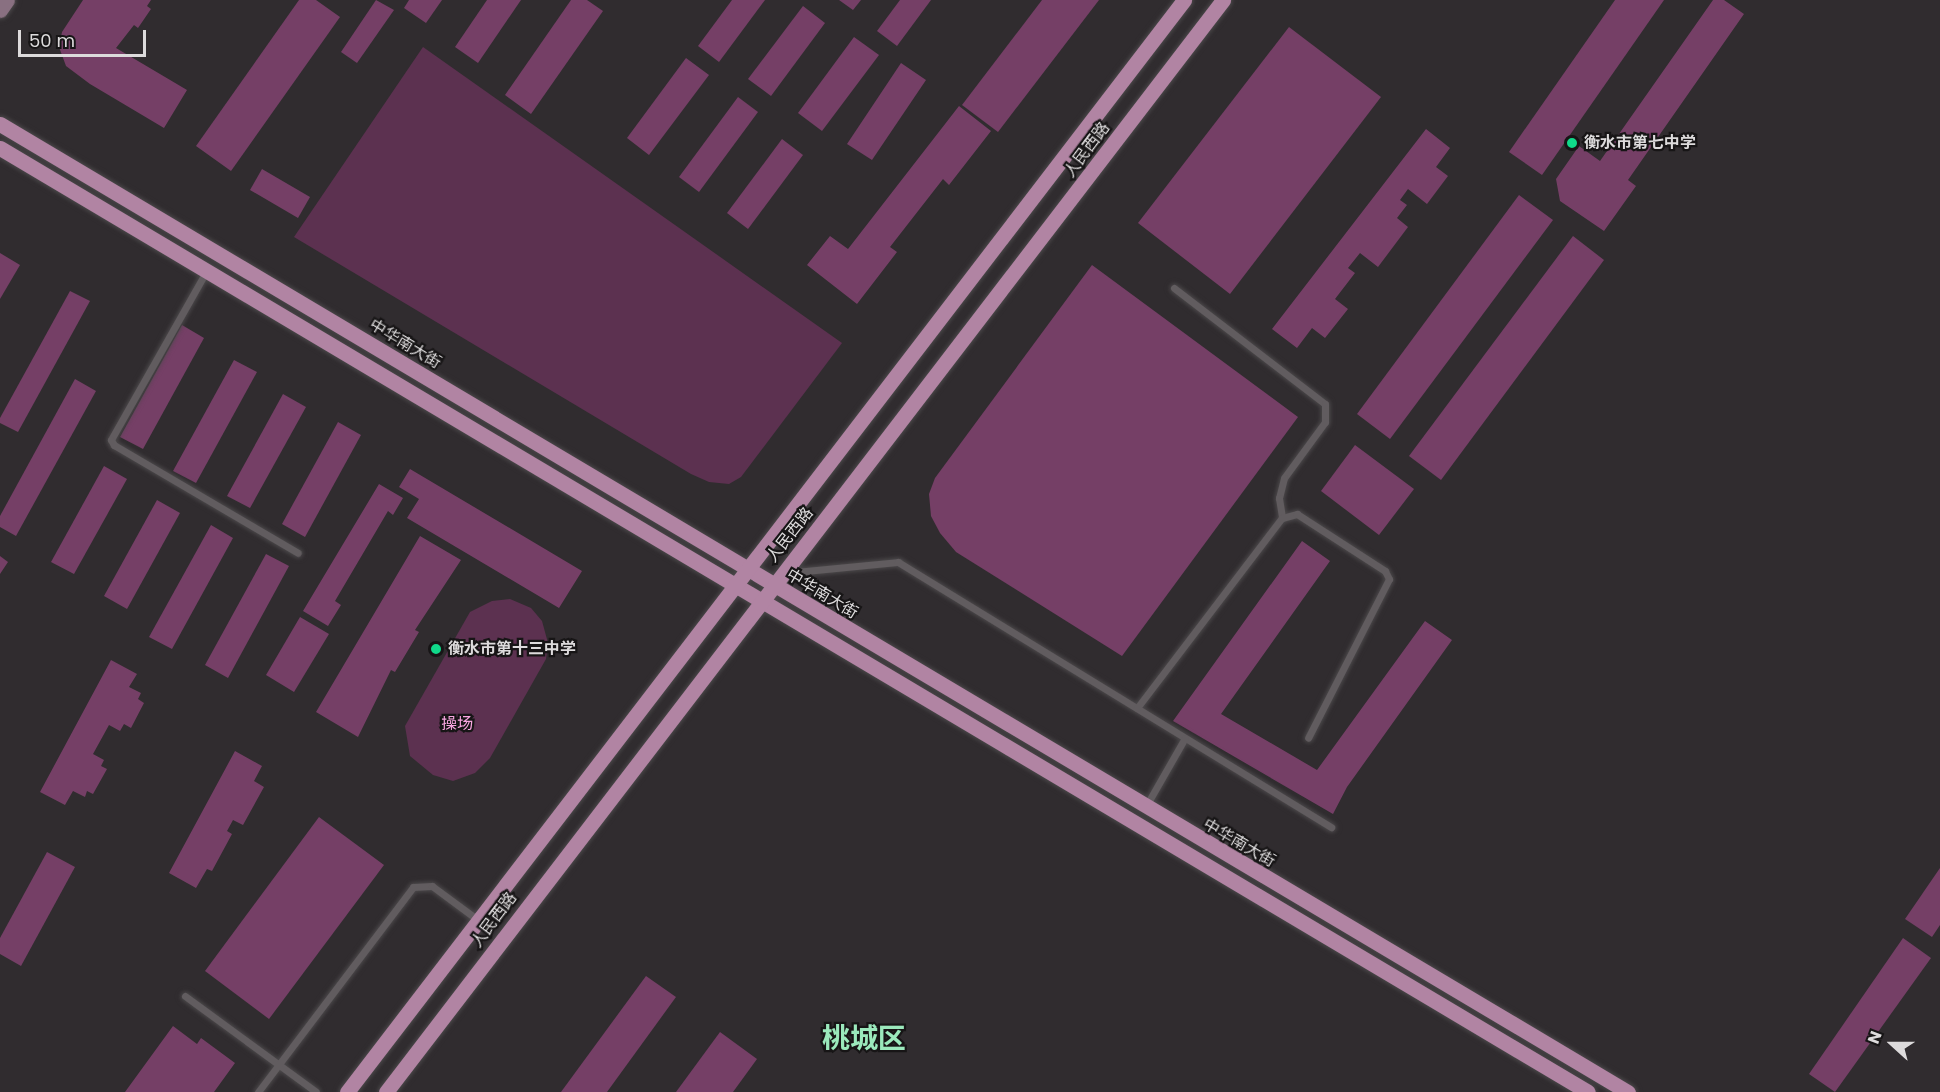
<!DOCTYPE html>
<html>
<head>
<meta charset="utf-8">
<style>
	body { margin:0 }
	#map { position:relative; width:1940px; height:1092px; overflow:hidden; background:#302c2f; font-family:Poppins,"Noto Sans SC",sans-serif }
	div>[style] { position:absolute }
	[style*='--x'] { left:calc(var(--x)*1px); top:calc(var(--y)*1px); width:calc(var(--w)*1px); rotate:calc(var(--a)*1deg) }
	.green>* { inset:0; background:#5c3150 }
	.building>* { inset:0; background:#753f66 }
	.roads { filter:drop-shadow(0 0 2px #4b484a) drop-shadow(0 0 2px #4b484a) }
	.lane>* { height:7px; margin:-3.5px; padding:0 3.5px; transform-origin:3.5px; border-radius:3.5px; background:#615c5f }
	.secondary>* { height:15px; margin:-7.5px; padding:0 7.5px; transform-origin:7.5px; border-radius:7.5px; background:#897081 }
	.primary>* { height:15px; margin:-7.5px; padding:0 7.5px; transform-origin:7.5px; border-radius:7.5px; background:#b184a3 }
	.dots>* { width:16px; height:16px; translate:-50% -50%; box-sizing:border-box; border:3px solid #171516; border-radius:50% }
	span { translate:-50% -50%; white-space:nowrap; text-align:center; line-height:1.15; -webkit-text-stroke:4.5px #171516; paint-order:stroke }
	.poi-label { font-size:16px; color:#dddbdc; font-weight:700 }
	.left { translate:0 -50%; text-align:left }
	.street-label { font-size:16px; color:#dddbdc }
	.park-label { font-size:16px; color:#f9a6e1 }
	.town-label { font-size:28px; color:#9be9bc; font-weight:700 }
	.north { position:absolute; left:1862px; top:1014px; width:60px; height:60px; -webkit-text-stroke:4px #171516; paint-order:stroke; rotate:291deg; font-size:16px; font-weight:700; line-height:24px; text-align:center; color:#dddbdc }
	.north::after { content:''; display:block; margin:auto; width:21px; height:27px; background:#dddbdc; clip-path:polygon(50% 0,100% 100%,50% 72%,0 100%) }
	.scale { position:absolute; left:18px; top:30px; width:128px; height:27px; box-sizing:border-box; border:3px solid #dddbdc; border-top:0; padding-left:8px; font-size:18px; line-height:21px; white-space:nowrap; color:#dddbdc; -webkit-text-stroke:4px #171516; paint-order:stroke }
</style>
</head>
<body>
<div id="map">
	<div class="green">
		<div style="clip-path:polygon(423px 47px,842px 343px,741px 477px,729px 484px,709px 482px,691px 474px,294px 237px)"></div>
		<div style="clip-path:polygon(510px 599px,531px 608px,542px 621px,548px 643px,546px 659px,490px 758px,475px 773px,453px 781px,433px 775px,410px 756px,405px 726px,470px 612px,492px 601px)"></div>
	</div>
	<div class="building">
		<div style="clip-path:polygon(83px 0,151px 0,147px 6px,151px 9px,138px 28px,134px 25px,116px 48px,187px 90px,164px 128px,90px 84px,66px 66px,59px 47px,62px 32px)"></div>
		<div style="clip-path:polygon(299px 0,316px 0,340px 17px,231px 171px,196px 146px)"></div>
		<div style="clip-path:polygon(376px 0,394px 10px,357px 63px,341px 52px)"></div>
		<div style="clip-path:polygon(409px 0,442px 0,426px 23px,404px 8px)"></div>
		<div style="clip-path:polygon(487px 0,521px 0,478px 63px,455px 47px)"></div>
		<div style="clip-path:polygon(571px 0,587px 0,603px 11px,531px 114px,505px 95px)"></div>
		<div style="clip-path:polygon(732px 0,765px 0,719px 62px,698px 46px)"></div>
		<div style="clip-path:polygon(839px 0,861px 0,853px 10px)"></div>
		<div style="clip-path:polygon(900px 0,931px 0,897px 46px,877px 31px)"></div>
		<div style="clip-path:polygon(1042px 0,1099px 0,998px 132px,962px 105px)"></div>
		<div style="clip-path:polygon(1615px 0,1664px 0,1542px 175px,1509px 152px)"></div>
		<div style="clip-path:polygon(1713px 0,1724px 0,1744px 14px,1628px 180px,1636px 186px,1604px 231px,1560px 201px,1556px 179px,1579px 146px,1600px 161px)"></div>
		<div style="clip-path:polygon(803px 6px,825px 23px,771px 96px,748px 79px)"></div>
		<div style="clip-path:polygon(1289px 27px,1381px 97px,1230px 294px,1138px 223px)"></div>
		<div style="clip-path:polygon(854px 37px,879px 55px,822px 131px,798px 113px)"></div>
		<div style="clip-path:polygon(686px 58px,709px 75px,649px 155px,627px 138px)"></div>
		<div style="clip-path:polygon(901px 63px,926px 80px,872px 160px,847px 144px)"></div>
		<div style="clip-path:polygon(738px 97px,758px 112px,699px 192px,679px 177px)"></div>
		<div style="clip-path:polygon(959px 106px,991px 131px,949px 185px,943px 179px,890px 247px,897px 252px,857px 304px,807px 265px,830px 236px,848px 249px)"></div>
		<div style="clip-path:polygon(1426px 129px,1450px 148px,1436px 167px,1448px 176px,1427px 204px,1408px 189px,1400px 200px,1407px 205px,1397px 218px,1408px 227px,1378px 267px,1360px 253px,1348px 268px,1355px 273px,1335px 299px,1348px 309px,1325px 338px,1312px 328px,1297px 348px,1272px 329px)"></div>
		<div style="clip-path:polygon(782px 139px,803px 155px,748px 229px,727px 213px)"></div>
		<div style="clip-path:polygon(262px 169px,310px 197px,298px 218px,250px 190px)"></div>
		<div style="clip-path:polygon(1519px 195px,1553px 220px,1390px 439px,1357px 414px)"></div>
		<div style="clip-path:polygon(1573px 236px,1604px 260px,1441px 480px,1409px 456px)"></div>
		<div style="clip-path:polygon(0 253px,20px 265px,0 299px)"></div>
		<div style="clip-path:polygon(1092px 265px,1298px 417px,1122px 656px,956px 552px,940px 533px,931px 516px,929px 494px,935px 478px)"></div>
		<div style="clip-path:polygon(70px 291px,90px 301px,18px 432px,0 423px,0 418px)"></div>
		<div style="clip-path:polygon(182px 325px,204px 338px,143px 449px,120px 437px)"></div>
		<div style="clip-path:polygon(234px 360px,257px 372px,196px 483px,173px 471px)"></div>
		<div style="clip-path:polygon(75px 379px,96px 391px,16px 536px,0 527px,0 516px)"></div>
		<div style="clip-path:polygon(283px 394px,306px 407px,250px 508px,227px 496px)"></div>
		<div style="clip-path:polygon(338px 422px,361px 435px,305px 537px,282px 524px)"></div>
		<div style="clip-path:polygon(1355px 445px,1414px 489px,1379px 535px,1321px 491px)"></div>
		<div style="clip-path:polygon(104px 466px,127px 479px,74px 574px,51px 562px)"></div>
		<div style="clip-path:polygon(410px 469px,582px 571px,559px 608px,407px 518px,419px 499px,399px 487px)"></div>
		<div style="clip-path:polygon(379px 484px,403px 498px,393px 515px,388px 511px,335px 601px,341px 605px,328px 626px,303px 611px)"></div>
		<div style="clip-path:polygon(157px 500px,180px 513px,127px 609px,104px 596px)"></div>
		<div style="clip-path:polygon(211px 525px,233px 538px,172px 649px,149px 637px)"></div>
		<div style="clip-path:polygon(420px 536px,461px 560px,415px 630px,419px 632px,395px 672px,391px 670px,358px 737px,316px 712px)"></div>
		<div style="clip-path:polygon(1302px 541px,1330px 561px,1221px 714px,1317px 770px,1425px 621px,1452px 640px,1347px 787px,1333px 814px,1173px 721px)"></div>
		<div style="clip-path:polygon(266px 554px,289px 566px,228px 678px,205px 665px)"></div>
		<div style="clip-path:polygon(0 556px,8px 562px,0 574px)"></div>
		<div style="clip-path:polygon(300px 617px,329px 634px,294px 692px,266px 675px)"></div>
		<div style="clip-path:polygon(111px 660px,137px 674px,129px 687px,141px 693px,138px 699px,144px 703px,131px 728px,124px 724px,120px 731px,109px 725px,93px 754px,104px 760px,101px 766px,107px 769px,93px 794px,87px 791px,85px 797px,73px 791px,65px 805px,40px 792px)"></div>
		<div style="clip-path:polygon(235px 751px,262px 766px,254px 781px,264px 787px,243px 825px,233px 820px,227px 831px,232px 834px,212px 871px,207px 869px,196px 888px,169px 873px)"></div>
		<div style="clip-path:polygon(319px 817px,384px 865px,269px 1019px,205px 971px)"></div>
		<div style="clip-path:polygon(47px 852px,75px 867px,21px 966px,0 954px,0 938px)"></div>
		<div style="clip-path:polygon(1940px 868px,1940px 925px,1932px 937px,1905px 919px)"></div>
		<div style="clip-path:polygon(1903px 938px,1931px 958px,1835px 1092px,1809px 1074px)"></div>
		<div style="clip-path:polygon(646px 976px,676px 997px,607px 1092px,561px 1092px)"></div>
		<div style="clip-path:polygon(173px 1026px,197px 1044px,201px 1038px,235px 1063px,214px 1092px,125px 1092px)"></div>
		<div style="clip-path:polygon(720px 1032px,757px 1059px,733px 1092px,676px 1092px)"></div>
	</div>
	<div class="roads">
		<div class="lane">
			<div style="--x:207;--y:270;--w:195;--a:119.5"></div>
			<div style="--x:111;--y:440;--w:6;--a:59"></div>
			<div style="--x:114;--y:445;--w:213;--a:30.4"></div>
			<div style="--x:1174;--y:288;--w:190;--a:37.5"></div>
			<div style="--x:1325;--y:404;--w:18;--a:90"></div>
			<div style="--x:1325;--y:422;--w:69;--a:126.2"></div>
			<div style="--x:1284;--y:478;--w:21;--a:104"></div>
			<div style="--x:1279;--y:498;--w:20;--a:81"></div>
			<div style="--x:786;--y:573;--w:113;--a:-5.6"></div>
			<div style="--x:898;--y:562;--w:508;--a:31.47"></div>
			<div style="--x:1137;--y:708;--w:239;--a:-52.7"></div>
			<div style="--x:1282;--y:518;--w:16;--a:-15"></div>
			<div style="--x:1297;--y:514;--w:105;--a:32.9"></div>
			<div style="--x:1385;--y:571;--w:9;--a:63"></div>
			<div style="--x:1389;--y:579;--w:178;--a:117"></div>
			<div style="--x:1146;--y:806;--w:78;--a:-60.2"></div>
			<div style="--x:185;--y:996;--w:162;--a:36.2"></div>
			<div style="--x:258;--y:1092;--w:257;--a:-52.9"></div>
			<div style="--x:413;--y:887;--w:19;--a:-3"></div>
			<div style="--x:432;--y:886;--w:57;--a:36.5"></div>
		</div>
		<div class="secondary">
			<div style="--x:0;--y:10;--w:12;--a:-55"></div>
		</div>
		<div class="primary">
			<div style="--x:0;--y:124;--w:1894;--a:30.74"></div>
			<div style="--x:0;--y:148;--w:1847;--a:30.73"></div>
			<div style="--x:347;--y:1092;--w:1376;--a:-52.53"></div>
			<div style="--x:386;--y:1092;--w:1376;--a:-52.53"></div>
		</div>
	</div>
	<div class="dots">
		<div style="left:1572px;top:143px;background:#10d98a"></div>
		<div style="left:436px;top:649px;background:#10d98a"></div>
	</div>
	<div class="poi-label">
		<span class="left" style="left:1584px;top:143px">衡水市第七中学</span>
		<span class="left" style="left:448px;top:649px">衡水市第十三中学</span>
	</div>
	<div class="street-label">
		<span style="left:1087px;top:150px;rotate:-53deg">人民西路</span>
		<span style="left:405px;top:344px;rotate:31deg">中华南大街</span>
		<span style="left:790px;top:535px;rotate:-52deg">人民西路</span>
		<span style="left:822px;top:594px;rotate:31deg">中华南大街</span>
		<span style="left:1239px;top:843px;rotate:30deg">中华南大街</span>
		<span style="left:494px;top:920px;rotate:-53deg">人民西路</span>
	</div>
	<div class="park-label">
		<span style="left:457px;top:724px">操场</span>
	</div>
	<div class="town-label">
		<span style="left:864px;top:1039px">桃城区</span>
	</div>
	<div class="north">N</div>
	<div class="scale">50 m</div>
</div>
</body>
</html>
